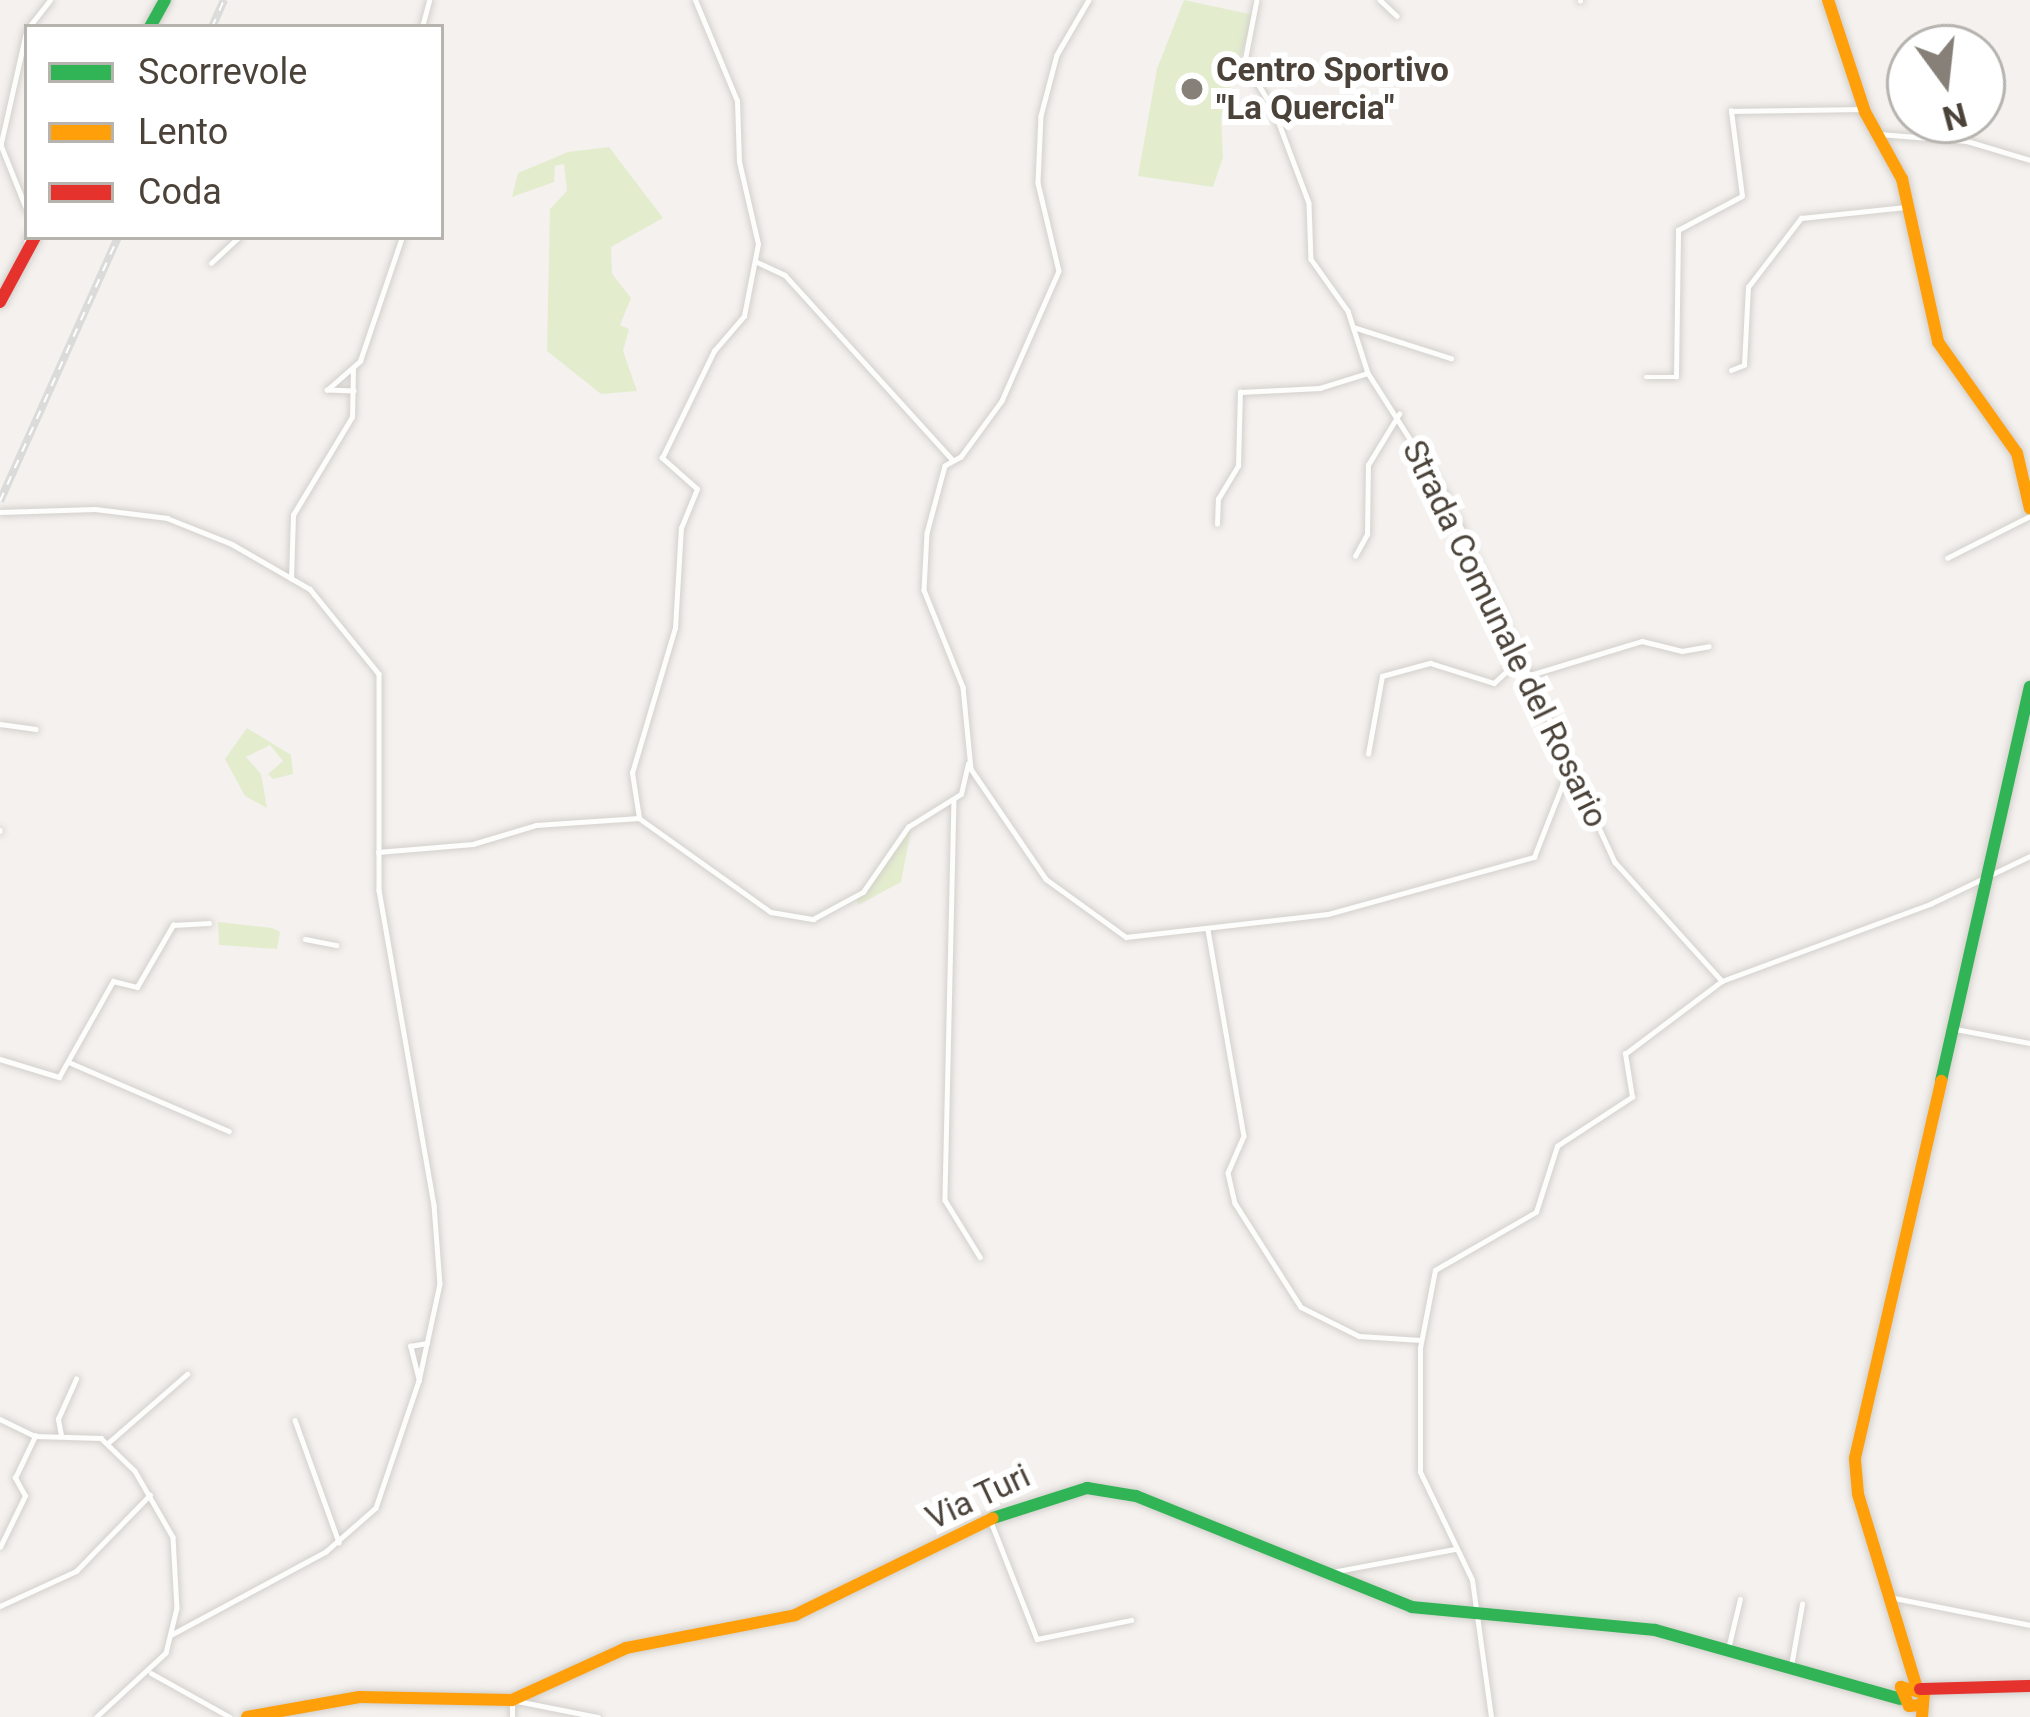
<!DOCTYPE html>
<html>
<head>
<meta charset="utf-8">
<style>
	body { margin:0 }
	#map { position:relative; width:2030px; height:1717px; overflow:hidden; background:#f4f1ee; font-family:Roboto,sans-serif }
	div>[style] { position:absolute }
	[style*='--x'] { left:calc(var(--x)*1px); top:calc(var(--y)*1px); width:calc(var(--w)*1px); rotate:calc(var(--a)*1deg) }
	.green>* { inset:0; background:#e3edce }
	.roads { filter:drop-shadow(0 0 3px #d2cfcb) drop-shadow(0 0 3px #d2cfcb) }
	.street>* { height:4.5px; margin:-2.25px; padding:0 2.25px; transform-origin:2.25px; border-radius:2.25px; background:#fdfdfc }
	.fast>* { height:12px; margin:-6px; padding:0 6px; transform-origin:6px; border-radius:6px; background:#30b455 }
	.slow>* { height:12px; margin:-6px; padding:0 6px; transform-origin:6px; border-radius:6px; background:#ff9f0a }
	.jam>* { height:12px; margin:-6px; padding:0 6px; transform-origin:6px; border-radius:6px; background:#e5322d }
	.rail>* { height:8px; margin-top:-4px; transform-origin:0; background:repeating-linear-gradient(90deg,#fff 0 9px,#dbdbda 0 18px); box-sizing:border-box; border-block:3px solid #dbdbda }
	.dots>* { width:33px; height:33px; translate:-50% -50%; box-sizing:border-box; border:6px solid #fff; border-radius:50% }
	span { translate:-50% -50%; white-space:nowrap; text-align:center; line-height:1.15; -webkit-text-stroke:12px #fff; paint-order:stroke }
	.poi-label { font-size:33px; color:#4b4339; font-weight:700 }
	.left { translate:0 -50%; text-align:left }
	.street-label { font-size:33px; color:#4b4339 }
	.legend { position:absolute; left:24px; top:24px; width:420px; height:216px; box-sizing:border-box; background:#fff; border:3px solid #b7b4b0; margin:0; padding:15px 21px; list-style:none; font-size:36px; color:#4b4339 }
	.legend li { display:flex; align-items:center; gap:24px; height:60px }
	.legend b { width:60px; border:3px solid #b7b4b0 }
	.north { position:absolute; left:1886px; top:24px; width:120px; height:120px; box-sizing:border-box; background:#fff; border:3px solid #b7b4b0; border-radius:50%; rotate:165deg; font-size:33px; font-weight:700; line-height:48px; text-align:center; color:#4b4339 }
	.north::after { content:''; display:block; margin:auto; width:42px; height:54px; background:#868078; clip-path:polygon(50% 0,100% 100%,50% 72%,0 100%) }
</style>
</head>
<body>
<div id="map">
	<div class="green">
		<div style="clip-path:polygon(1184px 0,1254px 15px,1221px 116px,1223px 157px,1213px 187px,1138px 176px,1157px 69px)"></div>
		<div style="clip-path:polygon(609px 147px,663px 218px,611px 247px,612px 274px,631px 298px,620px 325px,629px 329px,623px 351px,637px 391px,601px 394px,547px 351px,550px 209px,567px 191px,564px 164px,555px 166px,554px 182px,512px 197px,518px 173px,568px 152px)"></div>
		<div style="clip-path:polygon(247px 728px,291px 755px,293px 774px,273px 779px,268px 774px,283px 761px,270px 745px,246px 757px,261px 774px,267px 808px,245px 796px,225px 759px)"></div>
		<div style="clip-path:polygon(912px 824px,901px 882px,858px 905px,856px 899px)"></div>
		<div style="clip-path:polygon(218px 922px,272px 928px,280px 932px,277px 949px,219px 945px)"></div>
	</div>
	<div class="roads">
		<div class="street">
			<div style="--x:1089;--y:0;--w:64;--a:120.2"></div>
			<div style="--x:1057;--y:55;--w:63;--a:104.7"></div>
			<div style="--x:1041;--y:116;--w:67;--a:92.6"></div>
			<div style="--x:1038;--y:183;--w:90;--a:76.6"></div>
			<div style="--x:1059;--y:271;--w:142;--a:113.7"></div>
			<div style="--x:1002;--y:401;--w:69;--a:126.2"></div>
			<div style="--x:961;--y:457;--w:18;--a:151"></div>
			<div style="--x:945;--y:466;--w:69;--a:105"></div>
			<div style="--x:927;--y:533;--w:57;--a:93"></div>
			<div style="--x:924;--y:590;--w:105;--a:68.1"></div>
			<div style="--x:963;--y:687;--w:82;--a:84.4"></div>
			<div style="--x:971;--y:769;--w:133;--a:55.7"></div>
			<div style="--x:1046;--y:879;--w:99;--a:35.9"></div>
			<div style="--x:1126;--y:937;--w:203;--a:-6.5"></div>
			<div style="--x:1328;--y:914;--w:214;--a:-15.5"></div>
			<div style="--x:1534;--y:857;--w:99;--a:-68.6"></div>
			<div style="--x:1257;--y:0;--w:63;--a:101"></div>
			<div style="--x:1245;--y:62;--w:56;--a:58.9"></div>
			<div style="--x:1274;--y:110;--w:99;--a:69.4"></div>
			<div style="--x:1309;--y:203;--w:56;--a:88"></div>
			<div style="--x:1311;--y:259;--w:64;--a:54.6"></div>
			<div style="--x:1348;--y:311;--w:65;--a:72.1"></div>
			<div style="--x:1368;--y:373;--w:147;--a:57.5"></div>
			<div style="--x:1447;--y:497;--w:402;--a:65.3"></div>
			<div style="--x:1615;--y:862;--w:160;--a:48"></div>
			<div style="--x:1380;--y:0;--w:23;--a:43"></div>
			<div style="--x:1580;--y:1;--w:1;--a:-90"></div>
			<div style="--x:29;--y:27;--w:34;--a:-52"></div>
			<div style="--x:422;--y:27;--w:28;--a:-75"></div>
			<div style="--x:27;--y:30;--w:118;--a:102.7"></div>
			<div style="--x:1;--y:145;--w:70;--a:68.2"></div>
			<div style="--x:1879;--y:134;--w:88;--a:4.5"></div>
			<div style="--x:1967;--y:141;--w:66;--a:16.8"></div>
			<div style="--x:26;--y:253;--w:17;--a:-87"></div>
			<div style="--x:755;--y:261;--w:33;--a:25"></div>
			<div style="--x:785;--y:275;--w:248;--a:47.8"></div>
			<div style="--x:211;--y:263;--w:38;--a:-43"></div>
			<div style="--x:1353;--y:327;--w:103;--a:17.6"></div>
			<div style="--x:1731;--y:370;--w:14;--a:-21"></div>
			<div style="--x:1744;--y:365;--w:78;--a:-87.1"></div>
			<div style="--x:1748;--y:287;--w:87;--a:-52.5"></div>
			<div style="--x:1801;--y:218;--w:105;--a:-6"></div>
			<div style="--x:1646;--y:377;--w:30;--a:0"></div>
			<div style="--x:1676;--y:377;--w:147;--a:-89.2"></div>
			<div style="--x:1678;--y:230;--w:72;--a:-28"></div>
			<div style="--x:1742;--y:196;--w:86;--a:-97.4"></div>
			<div style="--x:1731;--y:111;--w:132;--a:-0.9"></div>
			<div style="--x:354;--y:391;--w:27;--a:-178"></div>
			<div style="--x:327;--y:390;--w:44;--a:-41.3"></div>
			<div style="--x:360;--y:361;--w:131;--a:-71.3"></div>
			<div style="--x:0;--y:512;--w:95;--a:-1.8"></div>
			<div style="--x:95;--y:509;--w:73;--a:7.1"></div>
			<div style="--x:167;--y:518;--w:70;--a:21.8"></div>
			<div style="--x:232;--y:544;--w:90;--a:30"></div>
			<div style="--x:310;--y:589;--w:109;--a:50.9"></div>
			<div style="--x:379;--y:674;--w:216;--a:90"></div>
			<div style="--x:379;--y:890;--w:320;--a:80.1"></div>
			<div style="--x:434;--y:1205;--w:79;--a:85.7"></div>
			<div style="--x:440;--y:1284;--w:99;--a:102.2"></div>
			<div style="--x:419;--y:1381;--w:134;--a:108.7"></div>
			<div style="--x:376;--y:1508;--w:67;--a:138.7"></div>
			<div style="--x:326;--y:1552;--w:175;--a:151.7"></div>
			<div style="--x:1217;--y:524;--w:25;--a:-88"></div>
			<div style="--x:1218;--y:499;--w:39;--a:-59"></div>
			<div style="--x:1238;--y:466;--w:74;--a:-88.5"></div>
			<div style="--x:1240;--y:392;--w:80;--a:-2.9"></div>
			<div style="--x:1320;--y:388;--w:50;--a:-17.4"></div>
			<div style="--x:1355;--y:556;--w:25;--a:-61"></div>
			<div style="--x:1367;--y:534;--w:69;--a:-89.2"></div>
			<div style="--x:1368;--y:465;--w:60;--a:-58.7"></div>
			<div style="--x:1947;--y:558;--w:93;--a:-26.8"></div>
			<div style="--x:291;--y:579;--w:64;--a:-88.2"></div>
			<div style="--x:293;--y:515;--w:114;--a:-59"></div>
			<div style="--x:352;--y:417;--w:48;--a:-88.8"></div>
			<div style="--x:1530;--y:675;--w:117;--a:-16.9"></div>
			<div style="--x:1642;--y:641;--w:41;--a:14"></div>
			<div style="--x:1682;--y:651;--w:27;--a:-10"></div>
			<div style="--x:0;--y:724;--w:36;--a:8"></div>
			<div style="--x:1368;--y:754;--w:79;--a:-79.8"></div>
			<div style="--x:1382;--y:676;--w:50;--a:-15.2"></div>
			<div style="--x:1430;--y:663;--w:67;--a:17.4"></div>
			<div style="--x:1494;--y:683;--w:37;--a:-43"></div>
			<div style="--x:954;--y:799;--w:401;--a:91.3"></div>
			<div style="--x:945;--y:1200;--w:67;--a:58.4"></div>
			<div style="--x:639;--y:818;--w:46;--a:-98.8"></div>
			<div style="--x:632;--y:773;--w:151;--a:-73.5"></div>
			<div style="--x:675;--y:628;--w:100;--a:-86.6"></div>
			<div style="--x:681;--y:528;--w:42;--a:-67.7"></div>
			<div style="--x:697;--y:489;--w:47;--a:-138.5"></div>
			<div style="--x:662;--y:458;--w:119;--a:-64.1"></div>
			<div style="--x:714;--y:351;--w:46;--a:-49.4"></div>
			<div style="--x:744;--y:316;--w:73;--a:-79"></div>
			<div style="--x:758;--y:244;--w:84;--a:-103"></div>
			<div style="--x:739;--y:162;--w:61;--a:-91.9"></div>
			<div style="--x:737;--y:101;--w:109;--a:-112.6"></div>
			<div style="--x:0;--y:830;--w:1;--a:90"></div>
			<div style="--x:378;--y:852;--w:95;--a:-4.8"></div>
			<div style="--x:473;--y:844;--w:66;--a:-16.8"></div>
			<div style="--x:536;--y:825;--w:103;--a:-3.9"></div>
			<div style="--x:639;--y:818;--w:162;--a:35.5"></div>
			<div style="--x:771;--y:912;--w:43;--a:9.5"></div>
			<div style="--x:813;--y:919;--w:57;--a:-28.4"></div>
			<div style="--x:863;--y:892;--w:79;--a:-55.3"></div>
			<div style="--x:908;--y:827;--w:62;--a:-31.9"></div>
			<div style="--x:961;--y:794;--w:31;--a:-77"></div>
			<div style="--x:1208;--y:930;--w:209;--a:80.1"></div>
			<div style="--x:1244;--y:1136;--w:40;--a:113.4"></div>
			<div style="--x:1228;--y:1173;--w:31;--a:77"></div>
			<div style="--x:1235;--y:1203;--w:123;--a:57.6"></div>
			<div style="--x:1301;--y:1307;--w:65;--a:26.6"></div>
			<div style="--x:1359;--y:1336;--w:62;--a:3.7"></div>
			<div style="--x:305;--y:939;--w:32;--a:11"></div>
			<div style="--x:1955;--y:1029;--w:76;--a:10.6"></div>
			<div style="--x:0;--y:1059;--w:62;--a:17"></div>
			<div style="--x:59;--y:1077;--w:110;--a:-60.6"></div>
			<div style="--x:113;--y:981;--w:25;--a:14"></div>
			<div style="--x:137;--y:987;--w:72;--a:-59.9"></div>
			<div style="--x:173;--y:925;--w:36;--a:-3"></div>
			<div style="--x:71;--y:1063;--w:172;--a:23.3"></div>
			<div style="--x:419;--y:1381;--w:36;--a:-104"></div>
			<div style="--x:410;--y:1346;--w:17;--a:-10"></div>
			<div style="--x:0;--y:1419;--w:39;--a:26"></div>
			<div style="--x:35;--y:1436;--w:66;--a:1.7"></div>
			<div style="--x:101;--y:1438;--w:47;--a:44.1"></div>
			<div style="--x:135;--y:1471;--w:76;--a:60.1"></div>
			<div style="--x:173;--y:1537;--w:71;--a:86.8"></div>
			<div style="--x:177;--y:1608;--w:46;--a:103.7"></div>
			<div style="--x:166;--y:1653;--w:94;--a:137.2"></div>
			<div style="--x:295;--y:1420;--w:130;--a:70.2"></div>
			<div style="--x:61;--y:1435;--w:16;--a:-101"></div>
			<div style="--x:58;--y:1419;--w:44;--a:-65.8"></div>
			<div style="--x:108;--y:1443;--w:105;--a:-41.1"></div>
			<div style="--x:990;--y:1519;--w:129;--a:68.6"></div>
			<div style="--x:1037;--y:1639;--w:96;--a:-11.4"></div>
			<div style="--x:0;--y:1547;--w:57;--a:-63.9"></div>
			<div style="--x:25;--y:1496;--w:21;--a:-119"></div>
			<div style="--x:15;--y:1478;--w:47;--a:-64.5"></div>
			<div style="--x:1332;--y:1572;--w:125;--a:-10.6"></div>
			<div style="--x:1889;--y:1597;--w:144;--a:11.2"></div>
			<div style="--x:0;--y:1606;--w:84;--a:-24.7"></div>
			<div style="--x:76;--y:1571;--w:106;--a:-45.8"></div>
			<div style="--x:1728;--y:1649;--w:51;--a:-76.5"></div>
			<div style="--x:1791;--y:1666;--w:63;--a:-79.9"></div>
			<div style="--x:151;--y:1673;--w:90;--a:29.1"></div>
			<div style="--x:512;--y:1717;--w:17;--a:-90"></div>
			<div style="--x:512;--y:1700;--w:88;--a:11.2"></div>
			<div style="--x:1491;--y:1717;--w:138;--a:-97.9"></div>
			<div style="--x:1472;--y:1580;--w:120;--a:-115.7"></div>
			<div style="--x:1420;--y:1472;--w:124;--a:-90"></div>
			<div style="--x:1420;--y:1348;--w:79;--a:-79.1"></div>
			<div style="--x:1435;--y:1270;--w:116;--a:-29.9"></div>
			<div style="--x:1536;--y:1212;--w:69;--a:-72.3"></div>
			<div style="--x:1557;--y:1146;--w:90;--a:-33.2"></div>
			<div style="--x:1632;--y:1097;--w:44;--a:-99.2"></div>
			<div style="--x:1625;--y:1054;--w:121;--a:-37"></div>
			<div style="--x:1722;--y:981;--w:222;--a:-20.3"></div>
			<div style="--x:1930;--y:904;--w:111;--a:-25.6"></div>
		</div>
		<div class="fast">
			<div style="--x:150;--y:27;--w:31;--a:-61"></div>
			<div style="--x:1941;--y:1081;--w:404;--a:-77.3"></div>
			<div style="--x:993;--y:1518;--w:99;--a:-17.7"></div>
			<div style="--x:1087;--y:1488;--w:50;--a:9.3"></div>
			<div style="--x:1136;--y:1496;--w:297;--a:21.9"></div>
			<div style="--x:1412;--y:1607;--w:244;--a:5.4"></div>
			<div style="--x:1655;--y:1630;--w:255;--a:15.7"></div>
		</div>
		<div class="slow">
			<div style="--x:1828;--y:0;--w:118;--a:71.7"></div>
			<div style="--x:1865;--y:112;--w:77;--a:61.1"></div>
			<div style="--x:1902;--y:179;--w:167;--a:77.5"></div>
			<div style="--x:1938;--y:342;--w:136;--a:54.6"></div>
			<div style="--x:2017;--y:453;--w:57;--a:76.9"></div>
			<div style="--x:1916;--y:1685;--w:200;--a:-106.9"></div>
			<div style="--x:1858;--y:1494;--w:36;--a:-95"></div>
			<div style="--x:1855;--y:1458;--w:387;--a:-77.1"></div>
			<div style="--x:1922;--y:1705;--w:13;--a:176"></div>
			<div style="--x:1909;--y:1706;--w:21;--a:-113"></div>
			<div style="--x:1901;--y:1687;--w:24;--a:15"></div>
			<div style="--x:1924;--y:1693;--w:24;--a:95"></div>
			<div style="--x:247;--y:1717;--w:114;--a:-10.1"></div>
			<div style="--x:359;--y:1697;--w:153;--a:1.1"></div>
			<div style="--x:512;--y:1700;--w:125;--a:-24.5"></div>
			<div style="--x:626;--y:1648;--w:172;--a:-11"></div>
			<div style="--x:795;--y:1615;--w:220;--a:-26.1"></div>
		</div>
		<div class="jam">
			<div style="--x:0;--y:302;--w:74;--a:-61.7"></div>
			<div style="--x:1920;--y:1689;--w:110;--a:-1.6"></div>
		</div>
	</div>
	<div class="rail">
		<div style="--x:212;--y:27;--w:30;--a:-66"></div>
		<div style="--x:0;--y:501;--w:289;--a:-65.9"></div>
	</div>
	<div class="dots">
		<div style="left:1192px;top:89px;background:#868078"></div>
	</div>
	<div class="poi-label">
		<span class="left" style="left:1216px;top:89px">Centro Sportivo<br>"La Quercia"</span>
	</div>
	<div class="street-label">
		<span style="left:1505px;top:634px;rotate:64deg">Strada Comunale del Rosario</span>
		<span style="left:978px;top:1497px;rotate:-25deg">Via Turi</span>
	</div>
	<ul class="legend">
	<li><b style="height:15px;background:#30b455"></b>Scorrevole</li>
	<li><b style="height:15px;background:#ff9f0a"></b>Lento</li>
	<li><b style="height:15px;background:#e5322d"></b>Coda</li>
	</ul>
	<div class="north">N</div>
</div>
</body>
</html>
